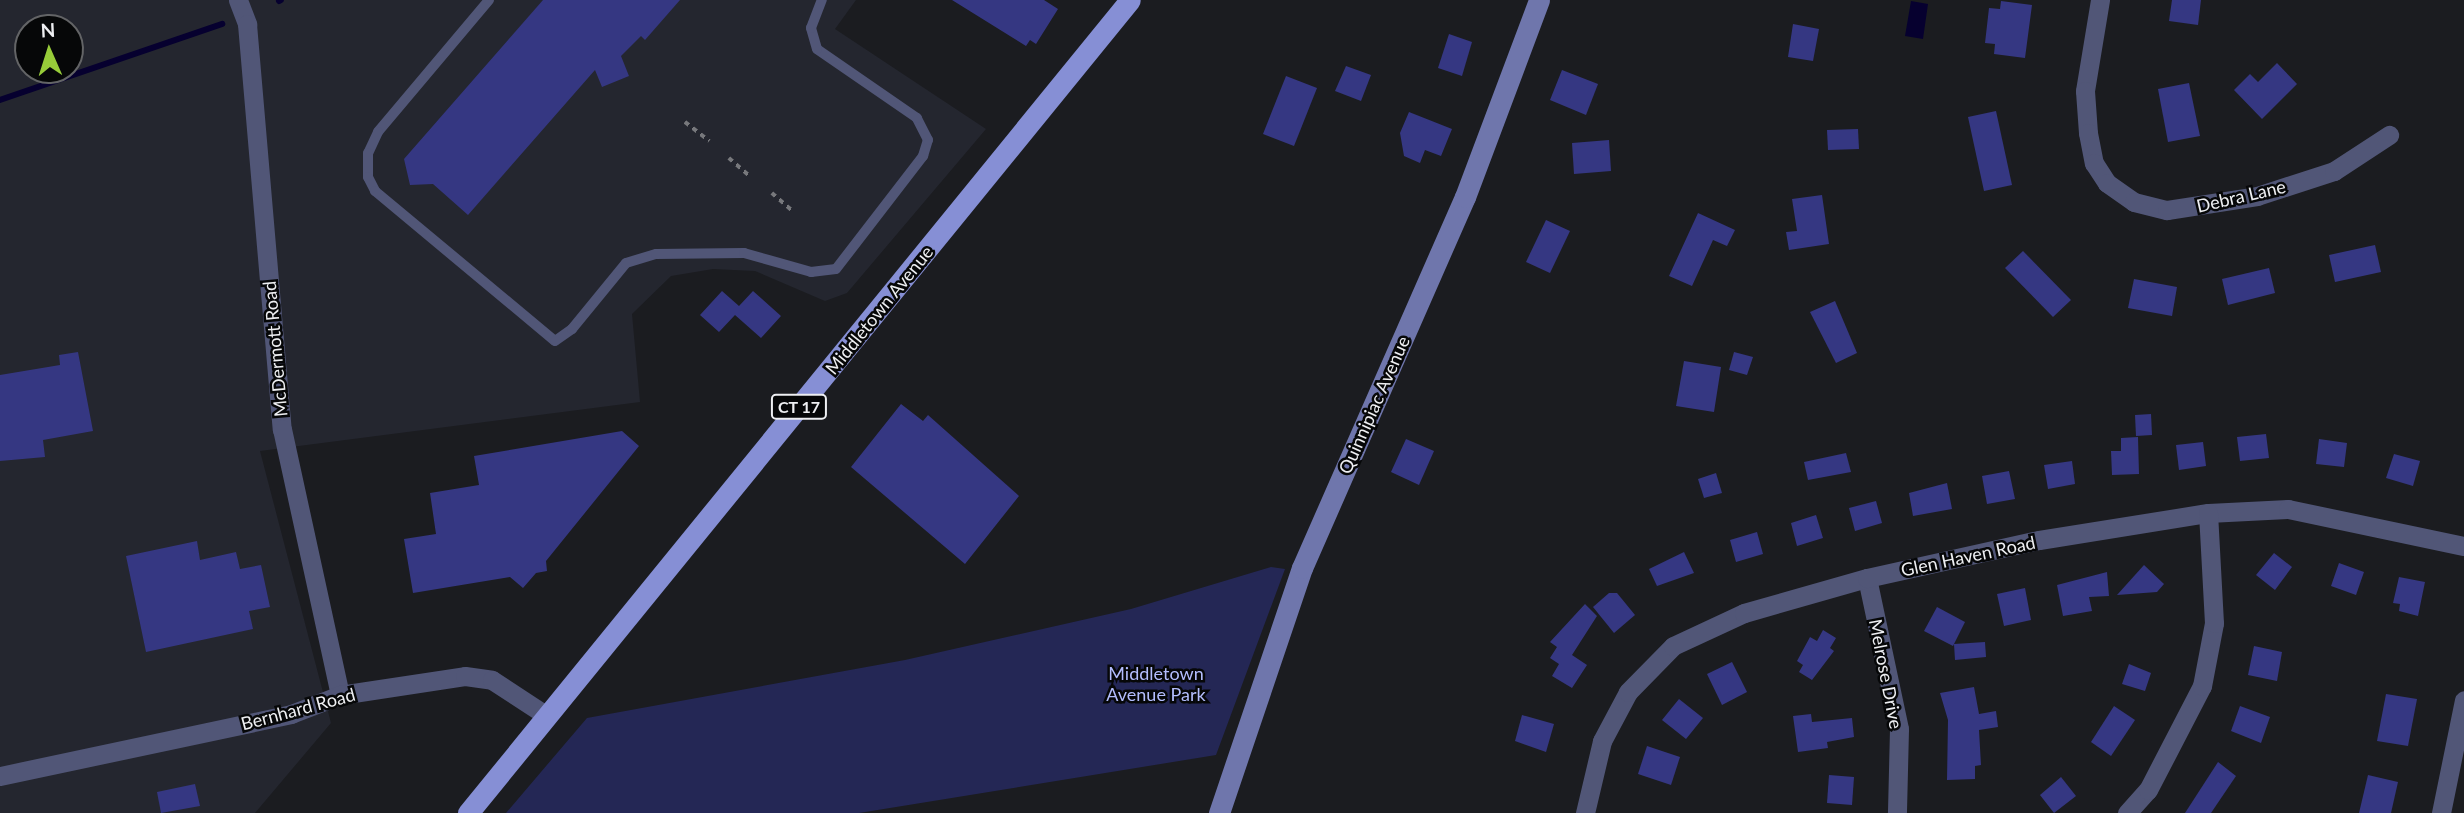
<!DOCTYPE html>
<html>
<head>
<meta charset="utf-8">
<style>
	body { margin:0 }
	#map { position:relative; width:2464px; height:813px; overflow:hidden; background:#1b1c20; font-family:Lato,sans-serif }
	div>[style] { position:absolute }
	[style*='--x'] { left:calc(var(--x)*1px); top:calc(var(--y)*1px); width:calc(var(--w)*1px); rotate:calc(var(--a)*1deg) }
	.built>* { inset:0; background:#24262f }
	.green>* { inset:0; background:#242755 }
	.water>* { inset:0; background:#06002f }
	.stream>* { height:6px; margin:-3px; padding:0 3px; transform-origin:3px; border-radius:3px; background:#06002f }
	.building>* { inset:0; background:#353782 }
	.path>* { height:3.5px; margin-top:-1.75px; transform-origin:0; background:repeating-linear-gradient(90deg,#77787c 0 5px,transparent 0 10px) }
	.lane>* { height:10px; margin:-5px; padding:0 5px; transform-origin:5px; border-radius:5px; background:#515677 }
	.street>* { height:19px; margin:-9.5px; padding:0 9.5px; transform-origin:9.5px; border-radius:9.5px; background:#515677 }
	.secondary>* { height:21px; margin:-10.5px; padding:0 10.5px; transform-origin:10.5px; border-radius:10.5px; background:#6f76ac }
	.primary>* { height:21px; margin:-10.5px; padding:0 10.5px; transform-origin:10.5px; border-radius:10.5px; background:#868fd5 }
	span { translate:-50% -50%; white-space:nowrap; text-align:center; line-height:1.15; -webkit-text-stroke:5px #060708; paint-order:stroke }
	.shield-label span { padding:2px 5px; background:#060708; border:2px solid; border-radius:5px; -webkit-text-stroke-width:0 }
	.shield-label { font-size:16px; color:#eeeff2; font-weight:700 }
	.street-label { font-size:18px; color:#eeeff2 }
	.park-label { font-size:18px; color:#b3bdfd }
	.north { position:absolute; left:14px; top:14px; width:70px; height:70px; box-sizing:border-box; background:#060708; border:2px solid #636466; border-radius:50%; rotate:357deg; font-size:19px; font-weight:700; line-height:28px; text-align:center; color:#eeeff2 }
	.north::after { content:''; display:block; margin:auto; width:24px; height:32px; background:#97cc39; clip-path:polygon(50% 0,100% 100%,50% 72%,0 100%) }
</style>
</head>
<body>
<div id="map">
	<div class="built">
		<div style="clip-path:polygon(evenodd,0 0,856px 0,835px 29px,986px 129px,847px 293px,825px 301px,755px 271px,713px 269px,671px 276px,632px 314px,640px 402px,260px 451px,331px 723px,255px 813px,0 813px,0 0,28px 28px,70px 28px,70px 70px,28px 70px,28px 28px)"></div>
	</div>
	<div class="green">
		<div style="clip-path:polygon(1271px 567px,1285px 569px,1216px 755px,859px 813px,506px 813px,587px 718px,905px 660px,1131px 609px)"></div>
	</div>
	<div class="water">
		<div style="clip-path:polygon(1911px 1px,1928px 4px,1923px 39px,1905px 36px)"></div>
	</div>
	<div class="stream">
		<div style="--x:279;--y:1;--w:2;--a:-27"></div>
		<div style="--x:0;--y:100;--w:235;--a:-18.9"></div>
	</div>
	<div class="building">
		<div style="clip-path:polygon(543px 0,680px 0,645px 40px,641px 36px,621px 56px,629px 76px,602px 87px,595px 70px,468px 215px,433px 184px,410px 185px,404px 159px)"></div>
		<div style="clip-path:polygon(952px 0,1044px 0,1058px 9px,1036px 44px,1030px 40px,1026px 46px)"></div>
		<div style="clip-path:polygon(2172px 0,2201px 0,2198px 25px,2169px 21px)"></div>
		<div style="clip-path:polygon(2001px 1px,2032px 5px,2025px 58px,1994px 54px,1995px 44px,1985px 43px,1989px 8px,2000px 9px)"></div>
		<div style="clip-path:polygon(1793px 24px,1819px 29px,1813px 61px,1788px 57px)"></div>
		<div style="clip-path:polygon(1449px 34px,1472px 42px,1462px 76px,1438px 68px)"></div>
		<div style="clip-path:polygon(2277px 63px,2297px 84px,2262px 119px,2234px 90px,2250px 74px,2258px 82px)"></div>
		<div style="clip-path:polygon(1346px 66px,1371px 75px,1361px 101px,1335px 91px)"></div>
		<div style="clip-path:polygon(1562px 70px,1598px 84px,1586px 115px,1550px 100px)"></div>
		<div style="clip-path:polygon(1286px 76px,1317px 88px,1294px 146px,1263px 134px)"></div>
		<div style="clip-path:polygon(2189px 83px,2200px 136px,2168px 142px,2158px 89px)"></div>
		<div style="clip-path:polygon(1996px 111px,2012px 185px,1984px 191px,1968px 117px)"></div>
		<div style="clip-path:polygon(1409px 112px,1452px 129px,1441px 156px,1425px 150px,1420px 163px,1404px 156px,1400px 133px)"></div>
		<div style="clip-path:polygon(1858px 129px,1859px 149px,1828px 150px,1827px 130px)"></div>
		<div style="clip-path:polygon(1609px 140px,1611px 171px,1574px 174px,1572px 143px)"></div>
		<div style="clip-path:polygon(1822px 195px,1829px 244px,1789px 250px,1786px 232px,1797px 231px,1792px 199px)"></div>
		<div style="clip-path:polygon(1698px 213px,1735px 230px,1727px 246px,1713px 240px,1692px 286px,1669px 276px)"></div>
		<div style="clip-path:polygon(1546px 220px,1570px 231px,1550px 273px,1526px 262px)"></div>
		<div style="clip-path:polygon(2375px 245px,2381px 272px,2335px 282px,2329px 255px)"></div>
		<div style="clip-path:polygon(2023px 251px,2071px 300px,2053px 317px,2005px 268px)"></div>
		<div style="clip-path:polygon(2269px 268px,2275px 293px,2228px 305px,2222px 279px)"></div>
		<div style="clip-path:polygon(2134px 279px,2177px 287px,2172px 316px,2128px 308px)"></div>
		<div style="clip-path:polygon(722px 291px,739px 306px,753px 291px,781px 316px,761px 338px,735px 315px,719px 332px,700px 315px)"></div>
		<div style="clip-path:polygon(1835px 301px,1857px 353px,1836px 363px,1810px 312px)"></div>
		<div style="clip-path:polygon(78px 352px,93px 431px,43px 440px,45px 457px,0 461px,0 375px,60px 365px,59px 355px)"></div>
		<div style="clip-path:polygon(1734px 352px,1753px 357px,1747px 375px,1729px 370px)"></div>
		<div style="clip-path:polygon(1684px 361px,1721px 367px,1714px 412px,1676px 406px)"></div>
		<div style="clip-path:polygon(901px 404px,923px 421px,928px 415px,1019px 496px,965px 564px,851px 467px)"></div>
		<div style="clip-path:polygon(2151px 414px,2152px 435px,2136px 436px,2135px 415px)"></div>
		<div style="clip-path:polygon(622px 431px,639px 446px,546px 561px,547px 571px,536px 573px,523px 588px,510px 577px,413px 593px,404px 539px,436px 534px,430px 493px,479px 485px,474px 456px)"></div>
		<div style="clip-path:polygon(2266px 434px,2269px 458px,2240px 461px,2237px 437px)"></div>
		<div style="clip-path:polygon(2138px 437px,2139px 474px,2112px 475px,2111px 451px,2121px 451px,2121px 438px)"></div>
		<div style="clip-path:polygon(1406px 439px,1434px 451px,1419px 485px,1391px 472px)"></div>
		<div style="clip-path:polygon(2319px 439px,2347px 443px,2344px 467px,2316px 464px)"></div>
		<div style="clip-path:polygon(2203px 442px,2206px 466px,2179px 470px,2176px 445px)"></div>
		<div style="clip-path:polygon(1846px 453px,1851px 472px,1808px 480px,1804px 462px)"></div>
		<div style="clip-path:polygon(2394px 454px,2420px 461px,2413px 486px,2386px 478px)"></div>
		<div style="clip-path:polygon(2072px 461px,2075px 484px,2048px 489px,2044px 465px)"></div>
		<div style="clip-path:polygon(2009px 471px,2015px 499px,1987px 504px,1982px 476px)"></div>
		<div style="clip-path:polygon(1716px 473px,1722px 493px,1704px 498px,1698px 479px)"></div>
		<div style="clip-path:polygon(1947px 483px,1952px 509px,1913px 516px,1909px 493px)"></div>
		<div style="clip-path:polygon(1876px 501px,1882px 523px,1855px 531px,1849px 508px)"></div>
		<div style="clip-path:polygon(1816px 515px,1823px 538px,1797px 546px,1791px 523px)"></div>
		<div style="clip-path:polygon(1757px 532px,1763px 554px,1736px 562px,1730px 540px)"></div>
		<div style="clip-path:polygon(197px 541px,200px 560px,236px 552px,240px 569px,261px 565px,270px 607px,249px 611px,253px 629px,146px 652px,126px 556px)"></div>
		<div style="clip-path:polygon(1684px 552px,1694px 573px,1657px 586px,1649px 569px)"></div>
		<div style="clip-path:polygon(2274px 553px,2292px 567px,2275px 590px,2256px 575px)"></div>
		<div style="clip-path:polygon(2339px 563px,2364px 572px,2356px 595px,2331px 586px)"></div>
		<div style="clip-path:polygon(2144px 565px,2164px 584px,2157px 592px,2117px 595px)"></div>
		<div style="clip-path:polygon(2107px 572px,2109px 596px,2089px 597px,2092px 611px,2063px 616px,2057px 585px)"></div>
		<div style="clip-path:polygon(2399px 577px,2425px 582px,2418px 616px,2399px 611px,2400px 604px,2393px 603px)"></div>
		<div style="clip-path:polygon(2025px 588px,2031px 620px,2004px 626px,1997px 594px)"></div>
		<div style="clip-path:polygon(1609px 593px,1617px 593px,1635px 615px,1614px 633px,1593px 607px)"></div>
		<div style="clip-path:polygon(1585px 604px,1597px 616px,1572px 655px,1587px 665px,1572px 688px,1552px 676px,1559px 664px,1550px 658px,1557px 647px,1550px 642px)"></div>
		<div style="clip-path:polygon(1937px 607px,1965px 622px,1953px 646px,1924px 631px)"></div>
		<div style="clip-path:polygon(1823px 630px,1836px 638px,1830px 648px,1834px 651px,1812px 680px,1799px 672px,1803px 665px,1797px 661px,1810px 637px,1817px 641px)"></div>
		<div style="clip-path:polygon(1985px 642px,1986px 657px,1955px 660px,1954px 644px)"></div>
		<div style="clip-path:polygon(2254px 646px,2282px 652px,2277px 681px,2248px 675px)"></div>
		<div style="clip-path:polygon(1732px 662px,1747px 692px,1722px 705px,1707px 674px)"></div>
		<div style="clip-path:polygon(2129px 664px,2151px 673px,2145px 691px,2122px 684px)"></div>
		<div style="clip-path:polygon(1974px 687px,1979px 714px,1996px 711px,1998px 727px,1979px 730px,1981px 765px,1975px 766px,1975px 779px,1947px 780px,1948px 720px,1940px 693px)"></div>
		<div style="clip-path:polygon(2386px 694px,2417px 699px,2408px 746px,2377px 741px)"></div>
		<div style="clip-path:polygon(1679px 699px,1703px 718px,1686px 739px,1662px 720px)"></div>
		<div style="clip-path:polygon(2114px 706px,2135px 720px,2111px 756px,2091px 742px)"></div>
		<div style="clip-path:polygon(2240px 706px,2270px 717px,2261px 743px,2231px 731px)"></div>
		<div style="clip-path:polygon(1811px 714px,1812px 722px,1852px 718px,1854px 737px,1827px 742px,1828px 748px,1798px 752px,1793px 716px)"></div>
		<div style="clip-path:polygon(1522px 715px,1554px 724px,1546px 752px,1515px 741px)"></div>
		<div style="clip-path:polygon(1647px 746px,1680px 757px,1671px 785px,1638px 774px)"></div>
		<div style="clip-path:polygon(2218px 762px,2236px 776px,2211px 813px,2185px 813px)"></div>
		<div style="clip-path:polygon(1829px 775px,1854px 777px,1852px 805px,1827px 803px)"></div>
		<div style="clip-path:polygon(2368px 775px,2398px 782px,2391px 813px,2359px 813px)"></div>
		<div style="clip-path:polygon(2061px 777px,2076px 796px,2054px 813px,2040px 795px)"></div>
		<div style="clip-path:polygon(195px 784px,200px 806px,161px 813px,157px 792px)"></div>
	</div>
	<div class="path">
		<div style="--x:685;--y:122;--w:31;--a:38"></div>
		<div style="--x:729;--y:158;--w:29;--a:41"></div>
		<div style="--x:772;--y:193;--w:29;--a:41"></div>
	</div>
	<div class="lane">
		<div style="--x:489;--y:0;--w:172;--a:130.1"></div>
		<div style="--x:378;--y:132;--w:23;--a:115"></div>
		<div style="--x:368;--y:153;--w:24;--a:90"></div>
		<div style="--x:368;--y:177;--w:16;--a:63"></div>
		<div style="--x:375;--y:191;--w:234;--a:39.8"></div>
		<div style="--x:555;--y:341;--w:21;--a:-35"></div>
		<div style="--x:572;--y:329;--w:85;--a:-50.7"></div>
		<div style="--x:626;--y:263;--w:31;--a:-17"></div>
		<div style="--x:656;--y:254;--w:88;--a:-0.7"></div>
		<div style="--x:744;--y:253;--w:70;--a:15.8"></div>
		<div style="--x:811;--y:272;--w:25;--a:-7"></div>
		<div style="--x:836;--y:269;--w:143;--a:-52.4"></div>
		<div style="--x:923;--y:156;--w:17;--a:-73"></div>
		<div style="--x:928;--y:140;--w:25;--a:-117"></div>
		<div style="--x:917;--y:118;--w:121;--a:-145.4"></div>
		<div style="--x:817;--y:49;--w:22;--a:-106"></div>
		<div style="--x:811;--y:28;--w:30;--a:-69"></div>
	</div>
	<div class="street">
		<div style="--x:238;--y:0;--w:26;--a:69"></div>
		<div style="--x:247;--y:24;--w:407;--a:85.1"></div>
		<div style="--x:282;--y:429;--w:272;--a:77.7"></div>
		<div style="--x:2100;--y:0;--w:92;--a:99.4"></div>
		<div style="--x:2085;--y:91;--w:42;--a:85.9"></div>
		<div style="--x:2088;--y:133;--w:31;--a:79"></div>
		<div style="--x:2094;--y:163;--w:24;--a:57"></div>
		<div style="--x:2107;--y:183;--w:33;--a:35"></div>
		<div style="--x:2134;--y:202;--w:34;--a:14"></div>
		<div style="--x:2167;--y:210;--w:91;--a:-8.8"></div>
		<div style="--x:2257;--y:196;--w:81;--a:-18"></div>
		<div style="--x:2334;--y:171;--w:66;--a:-33.2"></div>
		<div style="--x:1867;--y:578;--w:154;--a:78"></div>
		<div style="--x:1899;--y:729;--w:84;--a:91.4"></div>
		<div style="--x:0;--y:776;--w:298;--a:-12"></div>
		<div style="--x:291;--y:714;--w:53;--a:-21.2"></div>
		<div style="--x:340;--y:695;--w:126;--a:-8.6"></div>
		<div style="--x:465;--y:676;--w:27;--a:8"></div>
		<div style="--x:492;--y:680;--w:66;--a:33.2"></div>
		<div style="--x:1585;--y:813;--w:74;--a:-76.7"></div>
		<div style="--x:1602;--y:741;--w:55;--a:-62"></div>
		<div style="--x:1628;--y:692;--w:64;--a:-45.6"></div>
		<div style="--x:1673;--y:646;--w:78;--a:-24.9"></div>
		<div style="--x:1744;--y:613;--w:128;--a:-15.9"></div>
		<div style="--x:1867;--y:578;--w:176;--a:-12.5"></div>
		<div style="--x:2039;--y:540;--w:171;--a:-9.1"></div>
		<div style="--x:2208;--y:513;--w:80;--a:-2.9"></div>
		<div style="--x:2288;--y:509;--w:180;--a:11.9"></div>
		<div style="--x:2127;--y:813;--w:31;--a:-48"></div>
		<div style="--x:2148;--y:790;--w:117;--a:-62.6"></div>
		<div style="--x:2202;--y:686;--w:64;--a:-79.2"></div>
		<div style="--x:2214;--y:623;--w:110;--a:-93.1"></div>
		<div style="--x:2441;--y:813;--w:115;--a:-78.5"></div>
	</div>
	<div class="secondary">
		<div style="--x:1219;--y:813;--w:259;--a:-71.3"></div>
		<div style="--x:1302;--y:568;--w:405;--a:-66.3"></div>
		<div style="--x:1465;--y:197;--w:210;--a:-69.4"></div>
	</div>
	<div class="primary">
		<div style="--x:468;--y:813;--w:1048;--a:-50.85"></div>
	</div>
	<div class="shield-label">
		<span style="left:799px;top:407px">CT 17</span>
	</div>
	<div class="street-label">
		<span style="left:2241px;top:196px;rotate:-13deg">Debra Lane</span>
		<span style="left:879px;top:310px;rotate:-51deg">Middletown Avenue</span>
		<span style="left:275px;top:349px;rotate:-95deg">McDermott Road</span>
		<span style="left:1374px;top:405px;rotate:-66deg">Quinnipiac Avenue</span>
		<span style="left:1968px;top:556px;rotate:-12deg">Glen Haven Road</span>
		<span style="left:1886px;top:674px;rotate:79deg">Melrose Drive</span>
		<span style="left:298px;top:709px;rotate:-15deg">Bernhard Road</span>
	</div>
	<div class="park-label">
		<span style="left:1156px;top:684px">Middletown<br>Avenue Park</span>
	</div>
	<div class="north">N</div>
</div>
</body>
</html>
